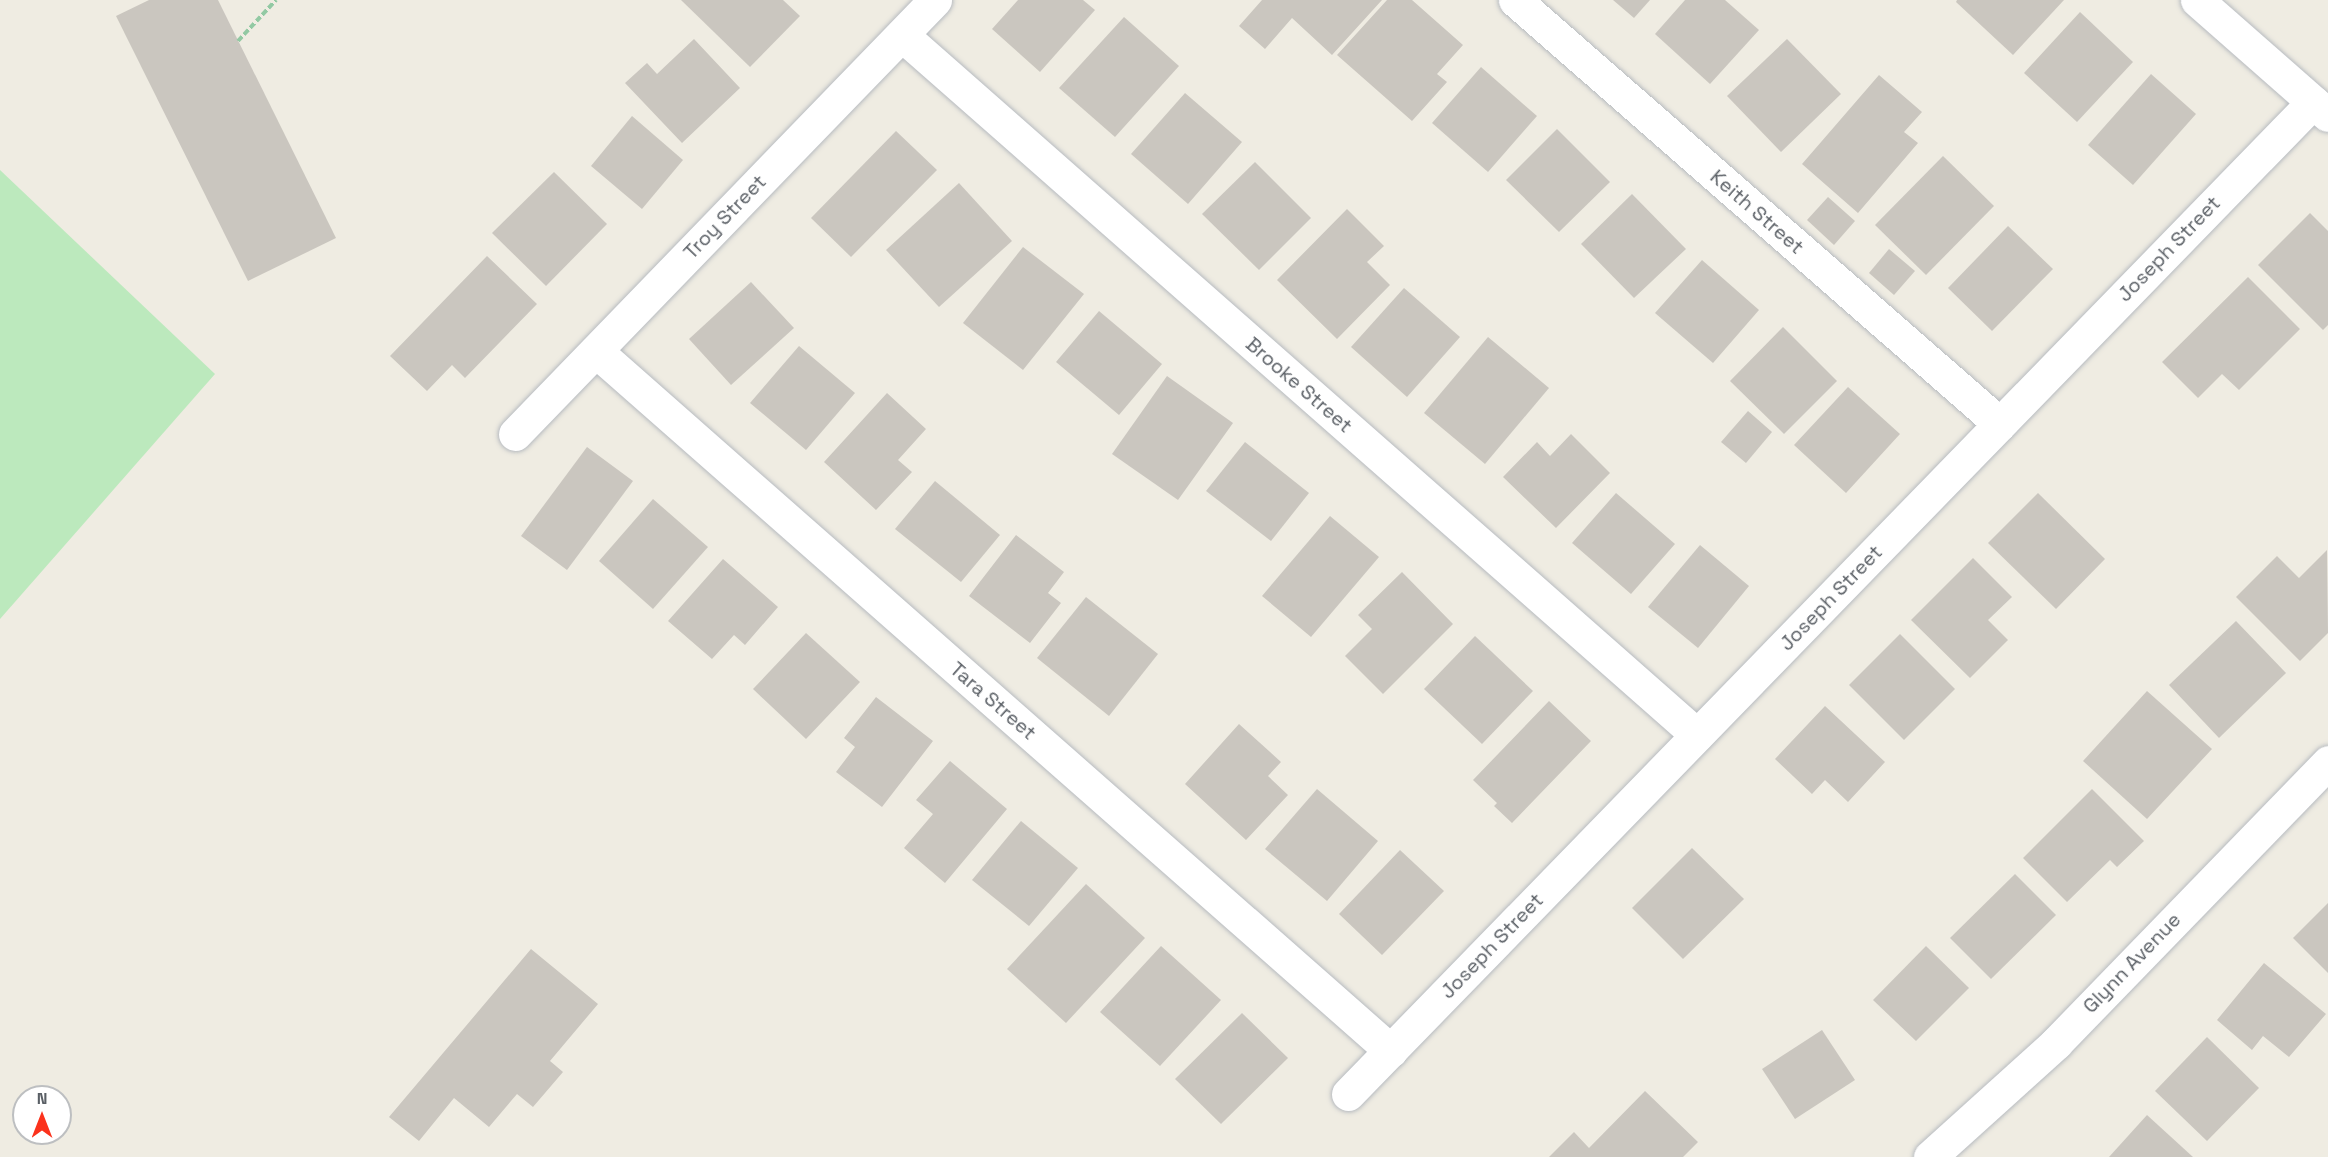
<!DOCTYPE html>
<html>
<head>
<meta charset="utf-8">
<style>
	body { margin:0 }
	#map { position:relative; width:2328px; height:1157px; overflow:hidden; background:#efece2; font-family:"Space Grotesk",sans-serif }
	div>[style] { position:absolute }
	[style*='--x'] { left:calc(var(--x)*1px); top:calc(var(--y)*1px); width:calc(var(--w)*1px); rotate:calc(var(--a)*1deg) }
	.green>* { inset:0; background:#bce9bd }
	.building>* { inset:0; background:#cac6bf }
	.path>* { height:4px; margin-top:-2px; transform-origin:0; background:repeating-linear-gradient(90deg,#92c9a3 0 6px,transparent 0 9px) }
	.roads { filter:drop-shadow(0 0 2px #b7bbc0) drop-shadow(0 0 2px #b7bbc0) }
	.minor>* { height:33px; margin:-16.5px; padding:0 16.5px; transform-origin:16.5px; border-radius:16.5px; background:#fff }
	span { translate:-50% -50%; white-space:nowrap; text-align:center; line-height:1.15; -webkit-text-stroke:5px #fff; paint-order:stroke }
	.street-label { font-size:20px; color:#5a5f65 }
	.north { position:absolute; left:12px; top:1085px; width:60px; height:60px; box-sizing:border-box; background:#fff; border:2px solid #bdbfc1; border-radius:50%; rotate:0deg; font-size:16px; font-weight:700; line-height:24px; text-align:center; color:#5a5f65 }
	.north::after { content:''; display:block; margin:auto; width:21px; height:27px; background:#fb321c; clip-path:polygon(50% 0,100% 100%,50% 72%,0 100%) }
</style>
</head>
<body>
<div id="map">
	<div class="green">
		<div style="clip-path:polygon(0 170px,215px 374px,0 619px)"></div>
	</div>
	<div class="building">
		<div style="clip-path:polygon(149px 0,218px 0,336px 238px,248px 281px,116px 16px)"></div>
		<div style="clip-path:polygon(681px 0,783px 0,800px 16px,750px 67px)"></div>
		<div style="clip-path:polygon(1018px 0,1083px 0,1095px 10px,1040px 72px,992px 29px)"></div>
		<div style="clip-path:polygon(1262px 0,1382px 0,1332px 55px,1292px 18px,1265px 49px,1239px 26px)"></div>
		<div style="clip-path:polygon(1387px 0,1412px 0,1463px 45px,1437px 74px,1447px 82px,1412px 121px,1337px 55px)"></div>
		<div style="clip-path:polygon(1613px 0,1650px 0,1634px 18px)"></div>
		<div style="clip-path:polygon(1685px 0,1725px 0,1759px 30px,1710px 84px,1655px 34px)"></div>
		<div style="clip-path:polygon(1957px 0,2064px 0,2013px 55px,1956px 2px)"></div>
		<div style="clip-path:polygon(2080px 12px,2133px 62px,2077px 122px,2024px 73px)"></div>
		<div style="clip-path:polygon(1124px 17px,1179px 66px,1115px 137px,1059px 88px)"></div>
		<div style="clip-path:polygon(694px 39px,740px 88px,682px 143px,625px 83px,647px 63px,657px 74px)"></div>
		<div style="clip-path:polygon(1787px 39px,1841px 94px,1781px 152px,1727px 96px)"></div>
		<div style="clip-path:polygon(1481px 67px,1537px 116px,1488px 172px,1432px 123px)"></div>
		<div style="clip-path:polygon(2151px 74px,2196px 114px,2133px 185px,2088px 145px)"></div>
		<div style="clip-path:polygon(1879px 75px,1922px 112px,1904px 132px,1918px 143px,1858px 213px,1802px 164px)"></div>
		<div style="clip-path:polygon(1185px 93px,1242px 142px,1188px 204px,1131px 154px)"></div>
		<div style="clip-path:polygon(632px 116px,683px 160px,642px 209px,591px 166px)"></div>
		<div style="clip-path:polygon(1557px 129px,1610px 182px,1559px 232px,1506px 180px)"></div>
		<div style="clip-path:polygon(896px 131px,937px 170px,851px 257px,811px 218px)"></div>
		<div style="clip-path:polygon(1943px 156px,1994px 206px,1926px 275px,1875px 225px)"></div>
		<div style="clip-path:polygon(1255px 162px,1311px 218px,1259px 270px,1202px 214px)"></div>
		<div style="clip-path:polygon(554px 172px,607px 224px,546px 286px,492px 233px)"></div>
		<div style="clip-path:polygon(959px 183px,1012px 241px,939px 307px,886px 250px)"></div>
		<div style="clip-path:polygon(1632px 194px,1686px 249px,1634px 298px,1581px 244px)"></div>
		<div style="clip-path:polygon(1828px 197px,1855px 221px,1834px 245px,1807px 220px)"></div>
		<div style="clip-path:polygon(1347px 209px,1384px 246px,1367px 262px,1390px 285px,1337px 339px,1277px 280px)"></div>
		<div style="clip-path:polygon(2310px 213px,2328px 231px,2328px 325px,2323px 330px,2258px 265px)"></div>
		<div style="clip-path:polygon(2008px 226px,2053px 269px,1992px 331px,1948px 288px)"></div>
		<div style="clip-path:polygon(1023px 247px,1084px 294px,1023px 370px,963px 323px)"></div>
		<div style="clip-path:polygon(1889px 249px,1915px 271px,1894px 295px,1869px 273px)"></div>
		<div style="clip-path:polygon(487px 256px,537px 304px,465px 378px,452px 365px,427px 391px,390px 356px)"></div>
		<div style="clip-path:polygon(1702px 260px,1759px 310px,1713px 363px,1655px 313px)"></div>
		<div style="clip-path:polygon(2248px 277px,2300px 329px,2239px 390px,2222px 374px,2198px 398px,2162px 362px)"></div>
		<div style="clip-path:polygon(751px 282px,794px 328px,731px 385px,689px 339px)"></div>
		<div style="clip-path:polygon(1404px 288px,1460px 337px,1407px 397px,1351px 347px)"></div>
		<div style="clip-path:polygon(1099px 311px,1162px 364px,1119px 415px,1056px 362px)"></div>
		<div style="clip-path:polygon(1783px 327px,1837px 381px,1784px 434px,1730px 381px)"></div>
		<div style="clip-path:polygon(1488px 337px,1549px 388px,1485px 464px,1424px 413px)"></div>
		<div style="clip-path:polygon(799px 346px,855px 393px,806px 450px,750px 403px)"></div>
		<div style="clip-path:polygon(1167px 376px,1233px 423px,1178px 500px,1112px 454px)"></div>
		<div style="clip-path:polygon(1848px 387px,1900px 434px,1846px 493px,1794px 445px)"></div>
		<div style="clip-path:polygon(887px 393px,926px 429px,898px 460px,912px 472px,876px 510px,824px 462px)"></div>
		<div style="clip-path:polygon(1748px 411px,1772px 432px,1746px 463px,1721px 442px)"></div>
		<div style="clip-path:polygon(1571px 434px,1610px 473px,1556px 528px,1503px 477px,1537px 442px,1550px 456px)"></div>
		<div style="clip-path:polygon(1245px 442px,1309px 493px,1271px 541px,1206px 491px)"></div>
		<div style="clip-path:polygon(587px 447px,633px 481px,567px 570px,521px 536px)"></div>
		<div style="clip-path:polygon(935px 481px,1000px 535px,961px 582px,895px 529px)"></div>
		<div style="clip-path:polygon(1616px 493px,1675px 544px,1631px 594px,1572px 543px)"></div>
		<div style="clip-path:polygon(2038px 493px,2105px 559px,2056px 609px,1988px 543px)"></div>
		<div style="clip-path:polygon(653px 499px,708px 547px,653px 609px,599px 561px)"></div>
		<div style="clip-path:polygon(1330px 516px,1379px 557px,1311px 637px,1262px 596px)"></div>
		<div style="clip-path:polygon(1016px 535px,1064px 572px,1048px 593px,1061px 603px,1030px 643px,969px 596px)"></div>
		<div style="clip-path:polygon(1700px 545px,1749px 586px,1698px 648px,1648px 607px)"></div>
		<div style="clip-path:polygon(2327px 550px,2328px 633px,2300px 661px,2236px 597px,2277px 556px,2299px 578px)"></div>
		<div style="clip-path:polygon(1973px 558px,2012px 597px,1988px 620px,2008px 640px,1970px 678px,1911px 620px)"></div>
		<div style="clip-path:polygon(723px 559px,778px 607px,745px 645px,734px 635px,712px 659px,668px 621px)"></div>
		<div style="clip-path:polygon(1402px 572px,1453px 624px,1383px 694px,1345px 656px,1372px 629px,1358px 615px)"></div>
		<div style="clip-path:polygon(1086px 597px,1158px 654px,1109px 716px,1037px 658px)"></div>
		<div style="clip-path:polygon(2236px 621px,2286px 673px,2219px 738px,2169px 685px)"></div>
		<div style="clip-path:polygon(806px 633px,860px 682px,806px 739px,753px 689px)"></div>
		<div style="clip-path:polygon(1900px 634px,1955px 689px,1904px 740px,1849px 685px)"></div>
		<div style="clip-path:polygon(1475px 636px,1533px 691px,1482px 744px,1424px 689px)"></div>
		<div style="clip-path:polygon(2147px 691px,2212px 749px,2147px 819px,2083px 761px)"></div>
		<div style="clip-path:polygon(876px 697px,933px 741px,882px 807px,836px 772px,855px 747px,844px 738px)"></div>
		<div style="clip-path:polygon(1549px 701px,1591px 741px,1512px 823px,1494px 806px,1497px 803px,1473px 780px)"></div>
		<div style="clip-path:polygon(1825px 706px,1885px 762px,1848px 802px,1825px 780px,1812px 794px,1775px 759px)"></div>
		<div style="clip-path:polygon(1239px 724px,1281px 762px,1268px 776px,1288px 795px,1246px 840px,1185px 784px)"></div>
		<div style="clip-path:polygon(950px 761px,1007px 809px,945px 883px,904px 848px,933px 814px,916px 800px)"></div>
		<div style="clip-path:polygon(1317px 789px,1378px 841px,1327px 901px,1265px 849px)"></div>
		<div style="clip-path:polygon(2092px 789px,2144px 841px,2117px 867px,2110px 860px,2067px 902px,2023px 858px)"></div>
		<div style="clip-path:polygon(1021px 821px,1078px 868px,1029px 926px,972px 880px)"></div>
		<div style="clip-path:polygon(1692px 848px,1744px 899px,1683px 959px,1632px 908px)"></div>
		<div style="clip-path:polygon(1400px 850px,1444px 891px,1382px 955px,1339px 914px)"></div>
		<div style="clip-path:polygon(2015px 874px,2056px 915px,1991px 979px,1950px 938px)"></div>
		<div style="clip-path:polygon(1086px 884px,1145px 938px,1066px 1023px,1007px 969px)"></div>
		<div style="clip-path:polygon(2328px 903px,2328px 973px,2293px 938px)"></div>
		<div style="clip-path:polygon(1161px 946px,1221px 1000px,1160px 1066px,1100px 1012px)"></div>
		<div style="clip-path:polygon(1926px 946px,1969px 988px,1916px 1041px,1873px 1000px)"></div>
		<div style="clip-path:polygon(531px 949px,598px 1004px,550px 1061px,563px 1072px,533px 1107px,517px 1094px,489px 1127px,454px 1098px,419px 1141px,389px 1117px)"></div>
		<div style="clip-path:polygon(2264px 963px,2326px 1014px,2289px 1057px,2263px 1036px,2252px 1050px,2217px 1020px)"></div>
		<div style="clip-path:polygon(1242px 1013px,1288px 1058px,1221px 1124px,1175px 1079px)"></div>
		<div style="clip-path:polygon(1822px 1030px,1855px 1080px,1795px 1119px,1762px 1069px)"></div>
		<div style="clip-path:polygon(2207px 1037px,2259px 1088px,2207px 1141px,2155px 1091px)"></div>
		<div style="clip-path:polygon(1645px 1091px,1698px 1142px,1683px 1157px,1549px 1157px,1574px 1132px,1589px 1148px)"></div>
		<div style="clip-path:polygon(2147px 1115px,2193px 1157px,2109px 1157px)"></div>
	</div>
	<div class="path">
		<div style="--x:238;--y:41;--w:56;--a:-47.2"></div>
	</div>
	<div class="roads">
		<div class="minor">
			<div style="--x:1515;--y:0;--w:644;--a:41.16"></div>
			<div style="--x:2197;--y:0;--w:174;--a:41.3"></div>
			<div style="--x:902;--y:35;--w:1059;--a:41.36"></div>
			<div style="--x:596;--y:351;--w:1059;--a:41.36"></div>
			<div style="--x:515;--y:434;--w:604;--a:-45.94"></div>
			<div style="--x:1348;--y:1094;--w:1384;--a:-45.79"></div>
			<div style="--x:1930;--y:1157;--w:170;--a:-42.1"></div>
			<div style="--x:2056;--y:1043;--w:391;--a:-45.9"></div>
		</div>
	</div>
	<div class="street-label">
		<span style="left:1757px;top:212px;rotate:41deg">Keith Street</span>
		<span style="left:725px;top:217px;rotate:-46deg">Troy Street</span>
		<span style="left:2169px;top:249px;rotate:-46deg">Joseph Street</span>
		<span style="left:1299px;top:385px;rotate:41deg">Brooke Street</span>
		<span style="left:1831px;top:598px;rotate:-46deg">Joseph Street</span>
		<span style="left:993px;top:701px;rotate:41deg">Tara Street</span>
		<span style="left:1492px;top:946px;rotate:-46deg">Joseph Street</span>
		<span style="left:2132px;top:963px;rotate:-46deg">Glynn Avenue</span>
	</div>
	<div class="north">N</div>
</div>
</body>
</html>
